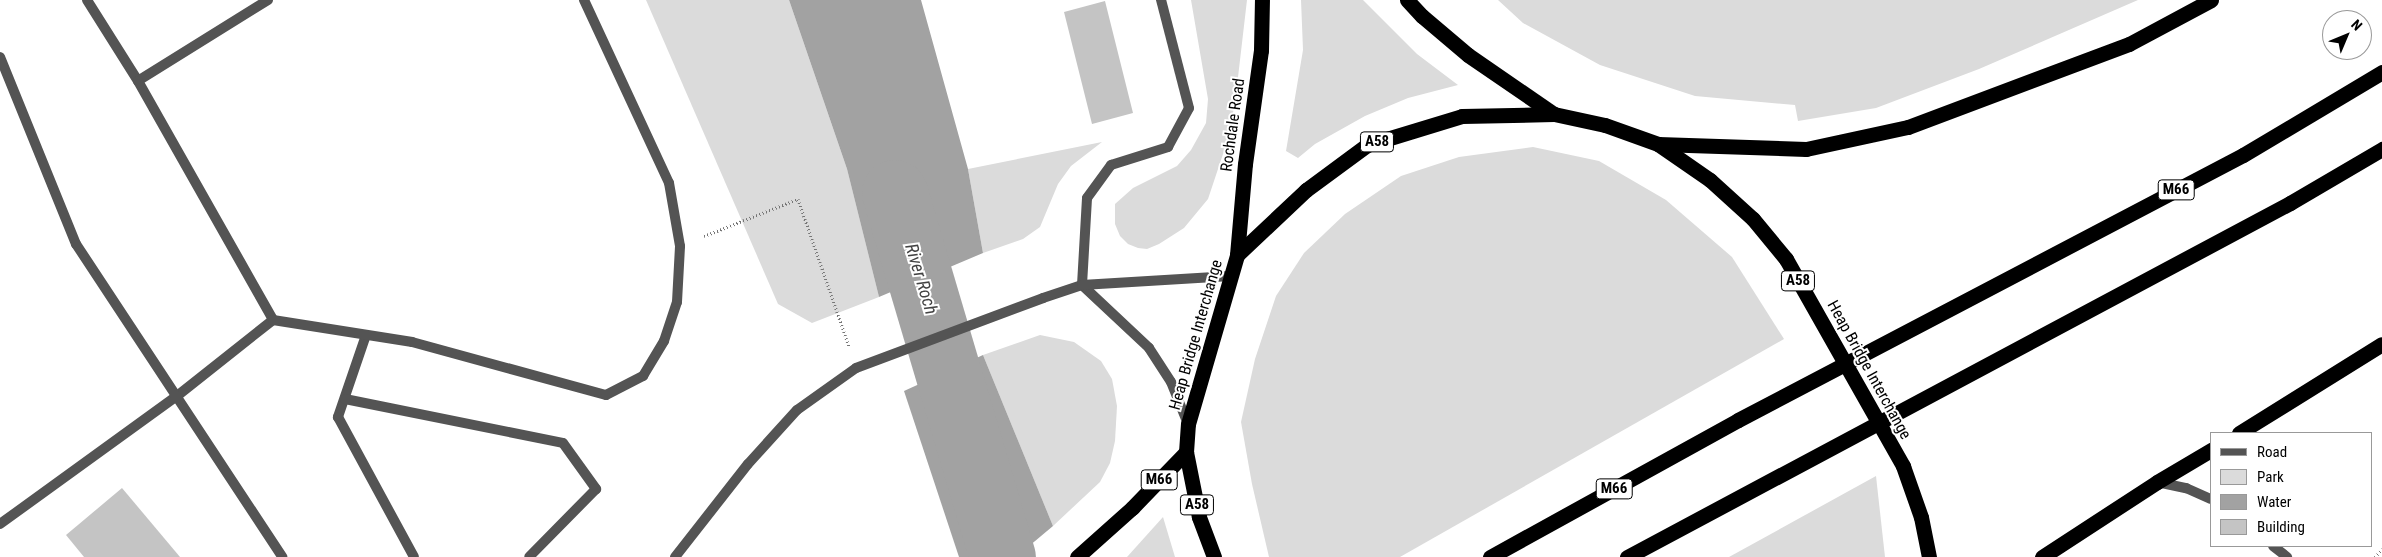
<!DOCTYPE html>
<html>
<head>
<meta charset="utf-8">
<style>
	body { margin:0 }
	#map { position:relative; width:2382px; height:557px; overflow:hidden; background:#fff; font-family:"Roboto Condensed",sans-serif }
	div>[style] { position:absolute }
	[style*='--x'] { left:calc(var(--x)*1px); top:calc(var(--y)*1px); width:calc(var(--w)*1px); rotate:calc(var(--a)*1deg) }
	.green>* { inset:0; background:#dbdbdb }
	.water>* { inset:0; background:#a2a2a2 }
	.river>* { height:66px; margin:-33px; padding:0 33px; transform-origin:33px; border-radius:33px; background:#a2a2a2 }
	.building>* { inset:0; background:#c4c4c4 }
	.path>* { height:3px; margin-top:-1.5px; transform-origin:0; background:repeating-linear-gradient(90deg,#767676 0 1px,transparent 0 3.5px) }
	.lane>* { height:10px; margin:-5px; padding:0 5px; transform-origin:5px; border-radius:5px; background:#545454 }
	.street>* { height:10px; margin:-5px; padding:0 5px; transform-origin:5px; border-radius:5px; background:#545454 }
	.highway>* { height:15px; margin:-7.5px; padding:0 7.5px; transform-origin:7.5px; border-radius:7.5px; background:#000 }
	span { translate:-50% -50%; white-space:nowrap; text-align:center; line-height:1.15; -webkit-text-stroke:4px #fff; paint-order:stroke }
	.shield-label span { padding:1px 4px; background:#fff; border:1px solid; border-radius:4px; -webkit-text-stroke-width:0 }
	.shield-label { font-size:15px; color:#000; font-weight:700 }
	.street-label { font-size:16px; color:#000 }
	.water-label { font-size:18px; color:#434343; font-style:italic }
	.legend { position:absolute; left:2210px; top:432px; width:162px; height:115px; box-sizing:border-box; background:#fff; border:1px solid #999; margin:0; padding:6px 9px; list-style:none; font-size:15px; color:#000 }
	.legend li { display:flex; align-items:center; gap:10px; height:25px }
	.legend b { width:25px; border:1px solid #999 }
	.north { position:absolute; left:2322px; top:10px; width:50px; height:50px; box-sizing:border-box; background:#fff; border:1px solid #999; border-radius:50%; rotate:45deg; font-size:14px; font-weight:700; line-height:20px; text-align:center; color:#000 }
	.north::after { content:''; display:block; margin:auto; width:18px; height:22px; background:#000; clip-path:polygon(50% 0,100% 100%,50% 72%,0 100%) }
</style>
</head>
<body>
<div id="map">
	<div class="green">
		<div style="clip-path:polygon(646px 0,789px 0,847px 169px,879px 297px,812px 323px,778px 304px)"></div>
		<div style="clip-path:polygon(1191px 0,1247px 0,1235px 103px,1227px 142px,1208px 199px,1184px 228px,1159px 244px,1147px 249px,1138px 248px,1128px 244px,1120px 236px,1115px 224px,1115px 204px,1133px 188px,1177px 166px,1191px 150px,1206px 123px,1208px 99px)"></div>
		<div style="clip-path:polygon(1301px 0,1363px 0,1417px 54px,1458px 85px,1408px 98px,1365px 116px,1315px 144px,1298px 158px,1286px 151px,1303px 50px)"></div>
		<div style="clip-path:polygon(1498px 0,2138px 0,1979px 69px,1876px 108px,1798px 121px,1795px 105px,1695px 96px,1600px 65px,1523px 23px)"></div>
		<div style="clip-path:polygon(1102px 142px,1071px 166px,1058px 184px,1040px 227px,1023px 239px,983px 253px,968px 169px)"></div>
		<div style="clip-path:polygon(1533px 147px,1599px 161px,1666px 200px,1732px 257px,1784px 339px,1400px 557px,1269px 557px,1252px 484px,1241px 422px,1255px 359px,1276px 296px,1304px 253px,1345px 214px,1401px 176px,1459px 157px)"></div>
		<div style="clip-path:polygon(1040px 335px,1074px 342px,1101px 361px,1112px 379px,1117px 406px,1115px 441px,1110px 463px,1100px 482px,1053px 526px,983px 355px)"></div>
		<div style="clip-path:polygon(1876px 476px,1885px 557px,1729px 557px)"></div>
		<div style="clip-path:polygon(1163px 517px,1175px 557px,1127px 557px)"></div>
	</div>
	<div class="water">
		<div style="clip-path:polygon(789px 0,921px 0,968px 169px,983px 253px,879px 297px,847px 169px)"></div>
		<div style="clip-path:polygon(983px 355px,1053px 526px,1016px 557px,959px 557px,904px 391px)"></div>
	</div>
	<div class="river">
		<div style="--x:895;--y:193;--w:380;--a:73.5"></div>
	</div>
	<div class="building">
		<div style="clip-path:polygon(1105px 1px,1133px 113px,1092px 124px,1064px 12px)"></div>
		<div style="clip-path:polygon(122px 488px,180px 557px,84px 557px,66px 535px)"></div>
	</div>
	<div class="path">
		<div style="--x:704;--y:236;--w:101;--a:-21.5"></div>
		<div style="--x:798;--y:199;--w:156;--a:70.9"></div>
		<div style="--x:2375;--y:557;--w:11;--a:-49"></div>
	</div>
	<div class="lane">
		<div style="--x:87;--y:0;--w:96;--a:57.8"></div>
		<div style="--x:268;--y:0;--w:153;--a:148.1"></div>
		<div style="--x:138;--y:81;--w:274;--a:60.5"></div>
		<div style="--x:366;--y:335;--w:87;--a:108.9"></div>
		<div style="--x:338;--y:417;--w:159;--a:61.5"></div>
		<div style="--x:345;--y:399;--w:222;--a:11.4"></div>
		<div style="--x:563;--y:443;--w:57;--a:54.3"></div>
		<div style="--x:596;--y:489;--w:95;--a:134.6"></div>
		<div style="--x:0;--y:524;--w:218;--a:-35.9"></div>
		<div style="--x:177;--y:396;--w:122;--a:-38.4"></div>
		<div style="--x:273;--y:320;--w:141;--a:9"></div>
		<div style="--x:412;--y:342;--w:201;--a:15.3"></div>
		<div style="--x:606;--y:395;--w:42;--a:-27.2"></div>
		<div style="--x:643;--y:376;--w:41;--a:-59"></div>
		<div style="--x:664;--y:341;--w:41;--a:-71.6"></div>
		<div style="--x:677;--y:302;--w:56;--a:-86.9"></div>
		<div style="--x:680;--y:246;--w:64;--a:-99.9"></div>
		<div style="--x:669;--y:183;--w:202;--a:-114.9"></div>
	</div>
	<div class="street">
		<div style="--x:0;--y:57;--w:202;--a:67.9"></div>
		<div style="--x:76;--y:244;--w:375;--a:56.6"></div>
		<div style="--x:1082;--y:285;--w:87;--a:-86.7"></div>
		<div style="--x:1087;--y:198;--w:41;--a:-54"></div>
		<div style="--x:1111;--y:165;--w:60;--a:-17.5"></div>
		<div style="--x:1168;--y:147;--w:44;--a:-61.7"></div>
		<div style="--x:1189;--y:108;--w:112;--a:-104.5"></div>
		<div style="--x:1082;--y:285;--w:92;--a:43.2"></div>
		<div style="--x:1149;--y:348;--w:40;--a:57.1"></div>
		<div style="--x:1171;--y:382;--w:45;--a:68"></div>
		<div style="--x:2157;--y:482;--w:30;--a:12"></div>
		<div style="--x:2186;--y:488;--w:27;--a:24"></div>
		<div style="--x:2273;--y:546;--w:18;--a:38"></div>
		<div style="--x:675;--y:557;--w:118;--a:-51.9"></div>
		<div style="--x:748;--y:464;--w:73;--a:-47.8"></div>
		<div style="--x:797;--y:410;--w:72;--a:-35.4"></div>
		<div style="--x:856;--y:368;--w:200;--a:-20.5"></div>
		<div style="--x:1043;--y:298;--w:41;--a:-18.4"></div>
		<div style="--x:1082;--y:285;--w:149;--a:-3.5"></div>
	</div>
	<div class="highway">
		<div style="--x:1407;--y:0;--w:22;--a:47"></div>
		<div style="--x:1422;--y:16;--w:60;--a:40.3"></div>
		<div style="--x:1468;--y:55;--w:104;--a:34.5"></div>
		<div style="--x:1658;--y:144;--w:148;--a:1.9"></div>
		<div style="--x:1806;--y:149;--w:104;--a:-12.2"></div>
		<div style="--x:1908;--y:127;--w:236;--a:-20.6"></div>
		<div style="--x:2129;--y:44;--w:93;--a:-28.2"></div>
		<div style="--x:1237;--y:255;--w:91;--a:-85"></div>
		<div style="--x:1245;--y:164;--w:115;--a:-82"></div>
		<div style="--x:1261;--y:50;--w:50;--a:-88.9"></div>
		<div style="--x:2239;--y:433;--w:168;--a:-31.9"></div>
		<div style="--x:1077;--y:557;--w:74;--a:-41.7"></div>
		<div style="--x:1132;--y:508;--w:78;--a:-46"></div>
		<div style="--x:1214;--y:557;--w:43;--a:-110.6"></div>
		<div style="--x:1199;--y:517;--w:66;--a:-101.3"></div>
		<div style="--x:1186;--y:452;--w:28;--a:-86"></div>
		<div style="--x:1188;--y:424;--w:176;--a:-73.8"></div>
		<div style="--x:1237;--y:255;--w:95;--a:-43.3"></div>
		<div style="--x:1306;--y:190;--w:76;--a:-36.4"></div>
		<div style="--x:1367;--y:145;--w:99;--a:-17"></div>
		<div style="--x:1462;--y:116;--w:92;--a:-1.2"></div>
		<div style="--x:1554;--y:114;--w:52;--a:12.2"></div>
		<div style="--x:1605;--y:125;--w:56;--a:19.7"></div>
		<div style="--x:1658;--y:144;--w:63;--a:34.7"></div>
		<div style="--x:1710;--y:180;--w:58;--a:42.2"></div>
		<div style="--x:1753;--y:219;--w:52;--a:50.5"></div>
		<div style="--x:1786;--y:259;--w:238;--a:60.5"></div>
		<div style="--x:1903;--y:466;--w:54;--a:70.6"></div>
		<div style="--x:1921;--y:517;--w:41;--a:78.7"></div>
		<div style="--x:1490;--y:557;--w:283;--a:-28.9"></div>
		<div style="--x:1738;--y:420;--w:570;--a:-27.69"></div>
		<div style="--x:2243;--y:155;--w:162;--a:-30.8"></div>
		<div style="--x:1627;--y:557;--w:752;--a:-28.1"></div>
		<div style="--x:2290;--y:203;--w:107;--a:-30.4"></div>
		<div style="--x:2042;--y:557;--w:137;--a:-33.1"></div>
		<div style="--x:2157;--y:482;--w:63;--a:-30.7"></div>
	</div>
	<div class="shield-label">
		<span style="left:1377px;top:142px">A58</span>
		<span style="left:2176px;top:190px">M66</span>
		<span style="left:1798px;top:281px">A58</span>
		<span style="left:1159px;top:480px">M66</span>
		<span style="left:1614px;top:489px">M66</span>
		<span style="left:1197px;top:505px">A58</span>
	</div>
	<div class="street-label">
		<span style="left:1233px;top:125px;rotate:-82deg">Rochdale Road</span>
		<span style="left:1196px;top:335px;rotate:-74deg">Heap Bridge Interchange</span>
		<span style="left:1869px;top:370px;rotate:61deg">Heap Bridge Interchange</span>
	</div>
	<div class="water-label">
		<span style="left:921px;top:279px;rotate:73deg">River Roch</span>
	</div>
	<ul class="legend">
	<li><b style="height:6px;background:#545454"></b>Road</li>
	<li><b style="height:14px;background:#dbdbdb"></b>Park</li>
	<li><b style="height:14px;background:#a2a2a2"></b>Water</li>
	<li><b style="height:14px;background:#c4c4c4"></b>Building</li>
	</ul>
	<div class="north">N</div>
</div>
</body>
</html>
